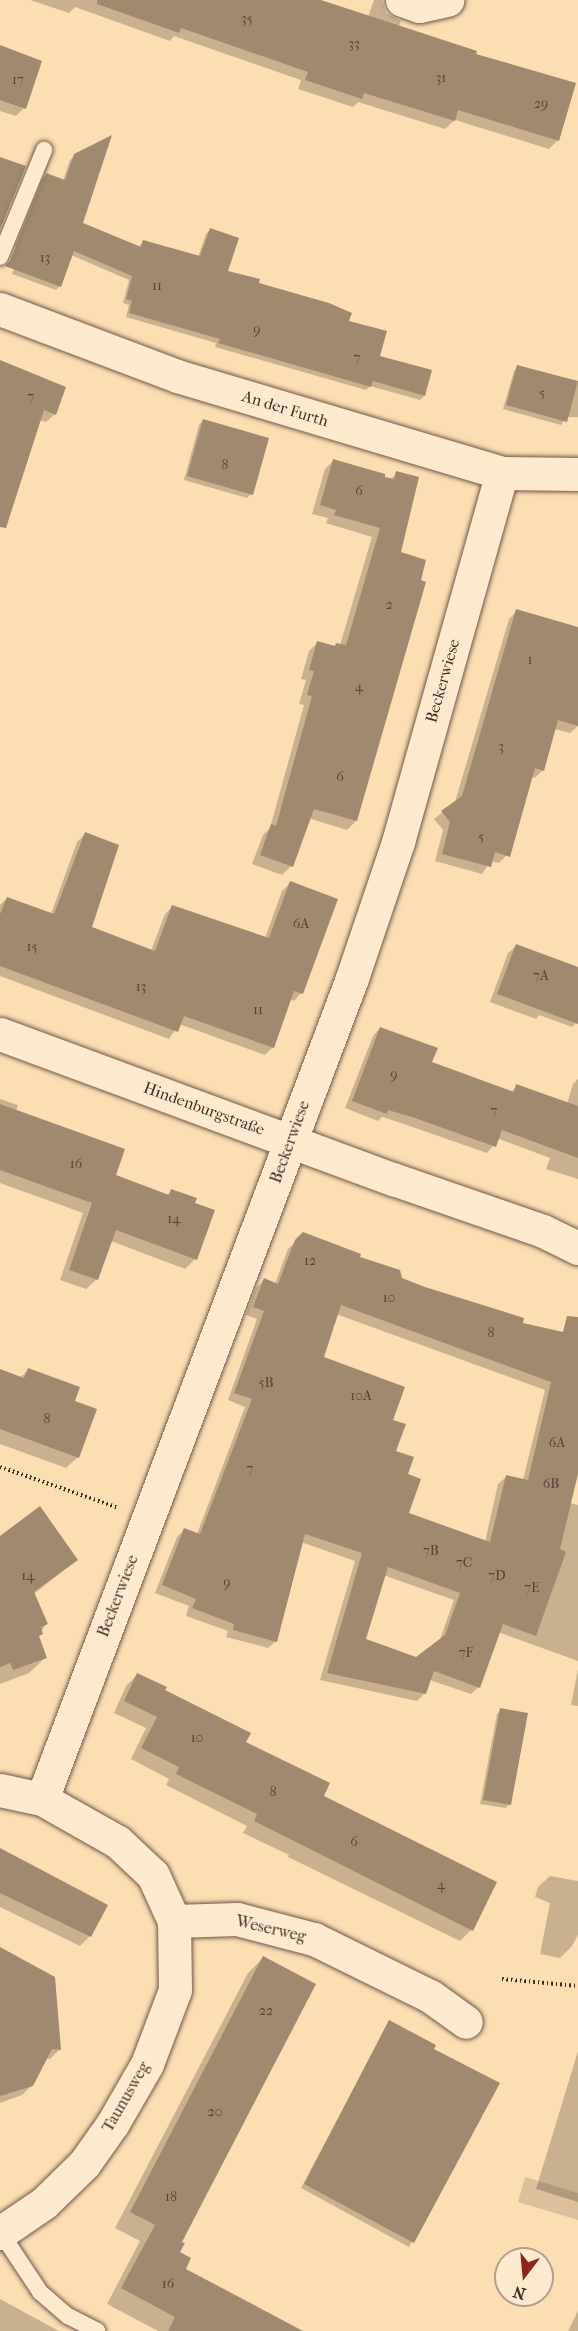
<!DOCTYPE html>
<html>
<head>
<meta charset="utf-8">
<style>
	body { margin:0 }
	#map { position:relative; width:578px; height:2331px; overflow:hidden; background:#fcdeb3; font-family:"IM FELL French Canon",serif }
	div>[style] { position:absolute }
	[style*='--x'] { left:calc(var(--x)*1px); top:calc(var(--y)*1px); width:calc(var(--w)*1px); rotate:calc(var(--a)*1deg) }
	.green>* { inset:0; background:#dcc09b }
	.shadow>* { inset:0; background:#0003 }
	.building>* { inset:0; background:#a18970 }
	.path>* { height:4px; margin-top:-2px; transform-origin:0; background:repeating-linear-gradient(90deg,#3e2d27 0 1.5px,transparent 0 4.5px) }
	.roads { filter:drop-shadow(0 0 2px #6e594a) drop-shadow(0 0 2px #6e594a) }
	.lane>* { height:16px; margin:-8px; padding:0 8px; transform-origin:8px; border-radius:8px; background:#fdeace }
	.street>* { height:33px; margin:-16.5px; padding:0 16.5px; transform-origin:16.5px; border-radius:16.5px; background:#fdeace }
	span { translate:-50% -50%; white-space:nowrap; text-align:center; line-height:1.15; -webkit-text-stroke:5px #fdeace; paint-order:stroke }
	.number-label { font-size:14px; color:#574439 }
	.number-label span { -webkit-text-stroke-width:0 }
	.street-label { font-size:16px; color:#3e2d27 }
	.north { position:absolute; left:494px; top:2247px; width:60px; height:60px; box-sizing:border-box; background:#fdeace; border:2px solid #b19e8b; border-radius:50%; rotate:196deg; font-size:16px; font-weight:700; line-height:24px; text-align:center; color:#3e2d27 }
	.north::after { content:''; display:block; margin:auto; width:21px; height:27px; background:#8f2418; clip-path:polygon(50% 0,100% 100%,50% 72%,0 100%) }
</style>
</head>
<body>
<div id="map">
	<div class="green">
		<div style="clip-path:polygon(525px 2177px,578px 2193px,578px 2220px,518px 2202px)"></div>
	</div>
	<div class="shadow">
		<div style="clip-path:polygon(30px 0,301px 0,368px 17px,374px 0,382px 0,386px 13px,401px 21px,398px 28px,474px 55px,574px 84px,557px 141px,549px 149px,455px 120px,445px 129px,358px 102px,353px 107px,298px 89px,301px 80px,174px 36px,170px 41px,75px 7px,69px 13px)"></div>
		<div style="clip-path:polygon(0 46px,24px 108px,16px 116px,0 111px)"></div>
		<div style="clip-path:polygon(75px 155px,81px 223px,138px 248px,143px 241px,198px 257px,206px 234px,210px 230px,226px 272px,347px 322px,378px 357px,431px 371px,424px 396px,420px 400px,370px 386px,366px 390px,215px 347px,216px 343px,126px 317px,129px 305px,123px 303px,129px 280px,71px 255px,60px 286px,56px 290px,12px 274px,21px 249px,15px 246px,42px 179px,46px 175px,63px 181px,70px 160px)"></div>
		<div style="clip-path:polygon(0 361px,55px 414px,46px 422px,39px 420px,0 492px)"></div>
		<div style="clip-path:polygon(518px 366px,578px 383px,578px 417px,566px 417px,561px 425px,503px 409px,514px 371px)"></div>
		<div style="clip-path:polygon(203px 420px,251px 494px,247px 498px,184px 480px,199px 425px)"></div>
		<div style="clip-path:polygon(334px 460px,390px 480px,397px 473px,399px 553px,356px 821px,347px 830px,308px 818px,291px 866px,282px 875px,252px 864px,263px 835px,270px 828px,304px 705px,299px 704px,306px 680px,301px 679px,309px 651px,318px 642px,334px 647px,340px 645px,372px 537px,326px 523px,328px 518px,312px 514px,325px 469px)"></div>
		<div style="clip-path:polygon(517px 611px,578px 629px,578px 726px,570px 733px,554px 729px,543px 770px,535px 778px,531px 777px,507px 855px,499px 863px,491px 861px,482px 874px,435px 861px,443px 830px,434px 819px,455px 802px,509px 619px)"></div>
		<div style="clip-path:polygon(85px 834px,90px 928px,151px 951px,165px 914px,173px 906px,265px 938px,282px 891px,290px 883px,301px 993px,294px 1001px,289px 999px,273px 1047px,265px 1055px,179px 1024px,169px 1039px,0 976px,0 905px,7px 898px,51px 914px,77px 842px)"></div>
		<div style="clip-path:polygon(516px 946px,578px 968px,578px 1021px,572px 1027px,539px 1015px,536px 1019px,490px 1002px,508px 953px)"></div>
		<div style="clip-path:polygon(380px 1028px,430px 1063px,510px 1093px,517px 1086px,567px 1104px,573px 1084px,578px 1079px,578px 1179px,546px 1169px,550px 1158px,499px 1139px,487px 1153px,404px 1124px,382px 1117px,378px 1121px,345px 1108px,373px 1036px)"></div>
		<div style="clip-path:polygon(0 1099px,18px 1105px,16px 1111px,114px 1176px,167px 1195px,172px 1190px,193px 1204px,195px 1259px,185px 1269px,111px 1241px,97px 1279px,86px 1289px,60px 1280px,83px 1213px,0 1183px)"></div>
		<div style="clip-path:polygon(evenodd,304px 1234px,401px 1279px,521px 1324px,578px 1337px,578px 1468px,570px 1503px,578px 1505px,578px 1661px,498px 1632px,479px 1687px,471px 1694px,430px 1680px,425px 1693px,417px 1701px,320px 1680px,355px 1561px,301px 1542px,276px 1641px,268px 1648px,226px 1637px,228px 1631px,186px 1616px,189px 1606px,155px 1593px,177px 1537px,185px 1529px,197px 1534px,245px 1407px,228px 1400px,257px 1319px,246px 1315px,256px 1288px,264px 1280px,275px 1284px,288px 1249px,304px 1234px,336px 1314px,545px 1390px,523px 1480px,506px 1477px,498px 1484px,485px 1542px,407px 1514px,406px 1475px,394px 1452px,391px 1421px,322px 1358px,336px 1314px,304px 1234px,383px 1575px,454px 1600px,439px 1642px,416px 1659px,364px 1640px,383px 1575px)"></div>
		<div style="clip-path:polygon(28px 1370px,73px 1402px,78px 1457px,66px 1468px,0 1444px,0 1376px,20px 1378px)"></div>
		<div style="clip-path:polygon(0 1538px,76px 1560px,34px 1594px,46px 1624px,38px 1637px,45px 1658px,29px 1673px,0 1684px)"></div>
		<div style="clip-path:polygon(578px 1669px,578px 1706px,571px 1705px)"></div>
		<div style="clip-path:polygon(137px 1675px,244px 1743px,322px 1796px,471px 1930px,460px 1941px,288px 1857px,289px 1855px,243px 1833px,247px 1826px,166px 1785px,169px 1779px,131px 1759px,146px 1728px,114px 1713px,126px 1686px)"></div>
		<div style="clip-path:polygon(501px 1710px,510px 1804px,505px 1808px,480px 1804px,497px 1714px)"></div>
		<div style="clip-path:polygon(0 1858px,90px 1936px,80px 1946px,0 1907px)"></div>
		<div style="clip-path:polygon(550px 1876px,578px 1881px,578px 1935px,572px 1946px,560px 1958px,540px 1954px,550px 1903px,535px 1897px,538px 1887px)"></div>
		<div style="clip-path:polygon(0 1949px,60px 2049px,50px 2059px,45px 2058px,32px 2085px,22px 2095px,0 2103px)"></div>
		<div style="clip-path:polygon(263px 1958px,178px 2253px,183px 2270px,286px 2331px,158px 2331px,107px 2304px,140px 2241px,115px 2228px,248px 1973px)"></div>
		<div style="clip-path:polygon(389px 2022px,432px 2049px,498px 2084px,409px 2247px,301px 2188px)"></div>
		<div style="clip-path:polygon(578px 2051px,578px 2202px,536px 2189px)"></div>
		<div style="clip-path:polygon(0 2299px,59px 2331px,0 2331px)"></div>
		<div style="clip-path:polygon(578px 2311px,578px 2331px,568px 2331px)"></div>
	</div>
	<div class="building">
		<div style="clip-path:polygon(97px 0,321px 0,477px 51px,476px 54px,576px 83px,559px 141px,458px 110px,455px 121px,364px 93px,362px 99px,305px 80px,308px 72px,181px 28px,179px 33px,97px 4px)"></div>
		<div style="clip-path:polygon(0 45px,42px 61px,26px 109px,0 100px)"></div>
		<div style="clip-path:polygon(112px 135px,83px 223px,141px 247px,143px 240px,200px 256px,210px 228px,239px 238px,228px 271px,260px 279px,259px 283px,329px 303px,352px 313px,349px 321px,387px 331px,380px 356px,432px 370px,425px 396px,373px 381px,371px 387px,218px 343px,220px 339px,129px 313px,132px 301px,126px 299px,132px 276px,74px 251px,61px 287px,5px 266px,10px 261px,46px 173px,65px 180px,74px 154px)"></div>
		<div style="clip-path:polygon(0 157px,26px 166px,0 229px)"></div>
		<div style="clip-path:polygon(0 360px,66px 387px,56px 415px,44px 410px,6px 528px,0 527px)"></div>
		<div style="clip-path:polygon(517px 365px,578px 381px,567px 422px,506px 405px)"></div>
		<div style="clip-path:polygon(203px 419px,269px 438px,253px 495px,187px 476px)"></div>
		<div style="clip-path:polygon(333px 459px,385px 474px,385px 477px,394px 479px,396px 471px,419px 477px,401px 552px,426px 560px,421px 580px,426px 582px,357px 821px,314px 809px,293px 867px,260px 855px,271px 824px,276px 826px,312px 696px,307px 695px,314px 671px,309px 670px,317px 641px,335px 646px,336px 643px,346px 645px,380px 528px,334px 515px,336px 510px,320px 505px)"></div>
		<div style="clip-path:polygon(516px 609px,578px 627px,578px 726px,558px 720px,544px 771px,535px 768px,510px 857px,495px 852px,491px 867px,442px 854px,450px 822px,441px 811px,462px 796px)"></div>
		<div style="clip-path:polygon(85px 832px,119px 845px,92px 927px,155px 951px,172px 905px,269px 938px,290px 881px,338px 899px,303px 994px,294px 991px,274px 1048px,184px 1016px,178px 1032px,0 966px,0 914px,7px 897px,54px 914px)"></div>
		<div style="clip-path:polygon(516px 944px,578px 967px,578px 1024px,497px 994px)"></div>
		<div style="clip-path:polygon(380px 1027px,438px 1048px,432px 1062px,514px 1092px,516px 1084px,578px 1106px,578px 1158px,502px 1130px,496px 1147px,412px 1117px,388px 1110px,387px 1114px,352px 1101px)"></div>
		<div style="clip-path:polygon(0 1104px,125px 1149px,116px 1175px,169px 1195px,171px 1189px,197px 1198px,195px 1203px,215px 1210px,197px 1260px,116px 1230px,98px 1280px,69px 1270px,92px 1203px,0 1170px)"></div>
		<div style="clip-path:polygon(evenodd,303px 1232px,361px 1254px,360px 1257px,400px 1270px,402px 1278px,425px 1287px,524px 1318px,523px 1323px,563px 1332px,567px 1316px,578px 1317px,578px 1474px,560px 1549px,566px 1552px,536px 1636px,503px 1624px,480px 1688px,434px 1671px,426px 1694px,327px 1673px,362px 1553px,305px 1534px,277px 1642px,233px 1630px,234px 1624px,192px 1608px,196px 1599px,162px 1585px,184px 1528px,200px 1534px,252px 1399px,234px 1393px,264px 1311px,253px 1307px,264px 1278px,278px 1284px,295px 1240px,303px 1232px,341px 1305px,551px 1382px,528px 1480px,506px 1475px,490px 1542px,409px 1513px,421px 1479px,408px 1474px,414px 1457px,396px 1451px,406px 1424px,393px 1420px,405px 1387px,324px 1357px,341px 1305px,303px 1232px,388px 1567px,460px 1593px,445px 1635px,416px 1657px,366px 1639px,388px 1567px)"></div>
		<div style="clip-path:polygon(28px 1368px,80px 1387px,75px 1401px,97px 1409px,79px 1458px,0 1429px,0 1369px,24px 1378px)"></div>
		<div style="clip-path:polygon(40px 1506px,78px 1560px,34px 1592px,48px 1624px,41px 1627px,43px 1634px,39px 1636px,47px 1658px,13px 1670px,10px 1663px,0 1667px,0 1536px)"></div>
		<div style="clip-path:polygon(137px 1673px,167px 1687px,165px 1690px,251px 1733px,246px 1742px,330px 1783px,324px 1796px,497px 1882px,473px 1931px,254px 1821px,257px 1814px,176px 1774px,179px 1767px,141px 1748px,157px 1717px,124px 1701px)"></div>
		<div style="clip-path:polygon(500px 1708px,528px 1713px,511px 1805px,483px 1800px)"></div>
		<div style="clip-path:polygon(0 1848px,108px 1905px,91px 1937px,0 1893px)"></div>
		<div style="clip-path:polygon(0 1947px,55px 1977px,61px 2050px,52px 2049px,33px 2086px,0 2096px)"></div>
		<div style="clip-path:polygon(263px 1956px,316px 1984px,182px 2242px,185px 2243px,180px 2252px,191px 2258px,186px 2269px,303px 2331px,168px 2331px,175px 2317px,121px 2288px,155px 2225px,130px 2212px)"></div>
		<div style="clip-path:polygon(389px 2020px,436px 2045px,434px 2049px,500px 2083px,414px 2243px,304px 2184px)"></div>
	</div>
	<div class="path">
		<div style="--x:0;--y:1467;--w:123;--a:19"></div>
		<div style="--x:502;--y:1979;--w:76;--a:5.3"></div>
	</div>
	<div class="roads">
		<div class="lane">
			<div style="--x:0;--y:257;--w:116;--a:-67.6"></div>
			<div style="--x:1;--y:2233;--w:71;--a:56.5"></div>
			<div style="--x:40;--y:2292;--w:37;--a:41"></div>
			<div style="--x:68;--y:2316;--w:33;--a:27"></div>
		</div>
		<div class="street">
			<div style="--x:402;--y:0;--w:18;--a:19"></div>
			<div style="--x:419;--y:6;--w:29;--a:-12"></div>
			<div style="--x:0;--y:309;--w:189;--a:20.7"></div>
			<div style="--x:177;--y:376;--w:339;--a:16.6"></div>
			<div style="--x:502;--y:473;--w:76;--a:0.8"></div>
			<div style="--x:0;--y:1034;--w:419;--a:20.3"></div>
			<div style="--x:393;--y:1179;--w:159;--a:19.1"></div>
			<div style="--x:543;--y:1231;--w:39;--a:26"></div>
			<div style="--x:0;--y:1790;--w:43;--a:12.1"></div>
			<div style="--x:42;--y:1799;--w:87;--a:29.5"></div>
			<div style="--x:118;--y:1842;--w:48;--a:43.3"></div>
			<div style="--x:153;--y:1875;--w:51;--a:65.5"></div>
			<div style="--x:174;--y:1921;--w:63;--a:-1.8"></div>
			<div style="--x:237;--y:1919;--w:80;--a:14.6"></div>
			<div style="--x:314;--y:1939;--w:129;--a:26.2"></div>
			<div style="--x:430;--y:1996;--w:44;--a:35.8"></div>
			<div style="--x:42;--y:1799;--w:878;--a:-69.31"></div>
			<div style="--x:352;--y:978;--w:144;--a:-71.3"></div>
			<div style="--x:398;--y:842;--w:383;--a:-74.3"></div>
			<div style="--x:0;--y:2233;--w:53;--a:-34.3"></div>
			<div style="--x:44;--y:2203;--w:56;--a:-44.3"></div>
			<div style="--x:84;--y:2164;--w:50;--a:-54.7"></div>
			<div style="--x:113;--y:2123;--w:68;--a:-60"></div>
			<div style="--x:147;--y:2064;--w:79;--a:-69.3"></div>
			<div style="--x:175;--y:1990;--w:69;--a:-90.8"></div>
		</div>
	</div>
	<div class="number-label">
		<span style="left:247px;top:19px">35</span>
		<span style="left:354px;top:44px">33</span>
		<span style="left:441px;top:78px">31</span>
		<span style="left:18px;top:80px">17</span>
		<span style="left:541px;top:104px">29</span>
		<span style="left:45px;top:258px">13</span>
		<span style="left:157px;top:286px">11</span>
		<span style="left:257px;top:330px">9</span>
		<span style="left:357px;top:358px">7</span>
		<span style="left:542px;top:393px">5</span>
		<span style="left:31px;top:397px">7</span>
		<span style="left:225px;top:465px">8</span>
		<span style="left:359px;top:491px">6</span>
		<span style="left:389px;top:605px">2</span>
		<span style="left:530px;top:660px">1</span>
		<span style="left:359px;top:687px">4</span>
		<span style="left:501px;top:747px">3</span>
		<span style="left:340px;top:777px">6</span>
		<span style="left:481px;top:837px">5</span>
		<span style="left:301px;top:924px">6A</span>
		<span style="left:32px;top:947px">15</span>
		<span style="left:541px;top:976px">7A</span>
		<span style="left:141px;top:987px">13</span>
		<span style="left:258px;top:1010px">11</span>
		<span style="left:394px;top:1075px">9</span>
		<span style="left:494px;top:1111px">7</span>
		<span style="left:76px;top:1164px">16</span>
		<span style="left:174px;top:1219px">14</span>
		<span style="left:310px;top:1261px">12</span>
		<span style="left:389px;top:1298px">10</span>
		<span style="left:491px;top:1333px">8</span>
		<span style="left:266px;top:1383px">5B</span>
		<span style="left:361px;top:1396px">10A</span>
		<span style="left:47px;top:1419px">8</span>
		<span style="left:557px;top:1443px">6A</span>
		<span style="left:250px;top:1469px">7</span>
		<span style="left:551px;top:1484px">6B</span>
		<span style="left:431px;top:1551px">7B</span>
		<span style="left:464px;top:1563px">7C</span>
		<span style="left:28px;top:1576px">14</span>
		<span style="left:497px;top:1576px">7D</span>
		<span style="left:227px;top:1583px">9</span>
		<span style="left:532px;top:1588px">7E</span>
		<span style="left:466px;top:1653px">7F</span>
		<span style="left:197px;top:1738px">10</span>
		<span style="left:273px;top:1792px">8</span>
		<span style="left:354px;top:1842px">6</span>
		<span style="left:441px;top:1885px">4</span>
		<span style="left:266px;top:2011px">22</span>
		<span style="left:215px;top:2112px">20</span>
		<span style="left:171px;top:2197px">18</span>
		<span style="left:168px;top:2284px">16</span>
	</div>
	<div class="street-label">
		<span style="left:285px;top:409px;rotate:17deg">An der Furth</span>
		<span style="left:443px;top:681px;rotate:-74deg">Beckerwiese</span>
		<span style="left:204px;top:1109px;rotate:20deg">Hindenburgstraße</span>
		<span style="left:290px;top:1142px;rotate:-70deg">Beckerwiese</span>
		<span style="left:118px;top:1596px;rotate:-69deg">Beckerwiese</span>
		<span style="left:271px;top:1929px;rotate:13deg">Weserweg</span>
		<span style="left:126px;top:2097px;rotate:-60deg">Taunusweg</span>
	</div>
	<div class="north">N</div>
</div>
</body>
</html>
